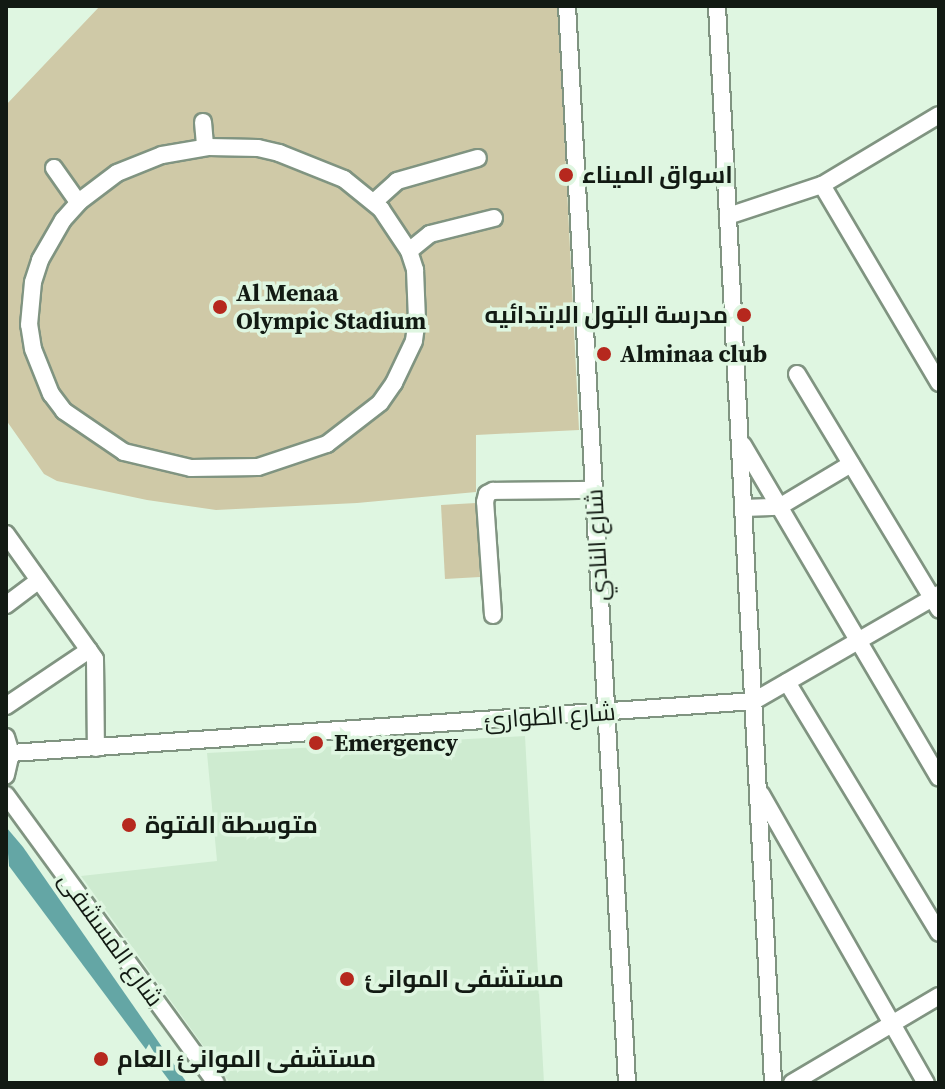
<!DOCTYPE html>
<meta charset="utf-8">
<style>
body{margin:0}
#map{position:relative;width:945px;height:1089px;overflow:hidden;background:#dff6e1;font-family:"Source Serif 4",Cairo,serif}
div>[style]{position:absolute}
.built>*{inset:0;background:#ceebd0}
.green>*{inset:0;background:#cfc9a7}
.water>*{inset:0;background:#64a6a5}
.roads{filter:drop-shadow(2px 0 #809481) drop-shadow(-2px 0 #809481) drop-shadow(0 2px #809481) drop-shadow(0 -2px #809481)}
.minor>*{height:16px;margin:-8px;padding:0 8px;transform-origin:8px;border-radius:8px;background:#fff}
.dots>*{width:22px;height:22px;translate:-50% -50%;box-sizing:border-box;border:4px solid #dff6e1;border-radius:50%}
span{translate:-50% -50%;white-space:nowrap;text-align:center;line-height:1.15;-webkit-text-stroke:7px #dff6e1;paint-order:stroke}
.poi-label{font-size:24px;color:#121a13;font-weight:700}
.left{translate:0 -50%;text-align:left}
.right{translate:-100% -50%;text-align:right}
.street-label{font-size:24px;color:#121a13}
.frame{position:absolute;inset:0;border:8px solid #121a13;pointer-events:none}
</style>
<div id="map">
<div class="built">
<i style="clip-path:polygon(525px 736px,544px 1083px,230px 1083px,81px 876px,217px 861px,207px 753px)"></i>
</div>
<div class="green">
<i style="clip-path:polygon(100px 6px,558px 6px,579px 430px,476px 435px,476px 492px,357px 503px,216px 510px,147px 500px,57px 481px,44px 474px,6px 420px,6px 105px)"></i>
<i style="clip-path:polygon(476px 503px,480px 577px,445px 579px,441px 505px)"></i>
</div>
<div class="water">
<i style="clip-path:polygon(6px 827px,23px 847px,187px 1083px,171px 1083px,9px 866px)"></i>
</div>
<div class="roads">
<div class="minor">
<i style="left:567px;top:6px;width:1079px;rotate:86.81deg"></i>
<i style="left:717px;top:6px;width:1078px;rotate:87.02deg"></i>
<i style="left:203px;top:122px;width:25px;rotate:85deg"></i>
<i style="left:209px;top:147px;width:49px;rotate:1.2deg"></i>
<i style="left:258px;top:148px;width:22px;rotate:13deg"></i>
<i style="left:279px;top:153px;width:70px;rotate:21.8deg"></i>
<i style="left:344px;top:179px;width:48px;rotate:39deg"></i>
<i style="left:381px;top:209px;width:50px;rotate:56.3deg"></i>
<i style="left:409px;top:251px;width:20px;rotate:72deg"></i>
<i style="left:415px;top:270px;width:49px;rotate:87.7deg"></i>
<i style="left:417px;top:319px;width:22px;rotate:98deg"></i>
<i style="left:414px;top:341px;width:47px;rotate:115.5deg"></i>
<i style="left:394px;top:383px;width:24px;rotate:125deg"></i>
<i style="left:380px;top:403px;width:67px;rotate:142.3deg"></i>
<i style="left:327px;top:444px;width:73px;rotate:161.6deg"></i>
<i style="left:258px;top:467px;width:67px;rotate:179.1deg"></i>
<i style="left:191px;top:468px;width:69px;rotate:-166.6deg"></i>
<i style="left:124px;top:452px;width:73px;rotate:-145.7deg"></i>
<i style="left:64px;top:411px;width:21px;rotate:-127deg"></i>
<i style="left:51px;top:394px;width:48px;rotate:-111.8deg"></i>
<i style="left:33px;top:349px;width:24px;rotate:-99deg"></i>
<i style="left:29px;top:325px;width:43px;rotate:-84.7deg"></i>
<i style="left:33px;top:282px;width:23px;rotate:-72deg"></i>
<i style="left:40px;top:260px;width:46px;rotate:-60.1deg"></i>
<i style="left:63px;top:220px;width:25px;rotate:-48deg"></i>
<i style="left:80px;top:201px;width:46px;rotate:-37.1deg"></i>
<i style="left:117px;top:173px;width:48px;rotate:-21.8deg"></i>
<i style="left:162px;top:155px;width:48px;rotate:-9.7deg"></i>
<i style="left:54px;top:168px;width:42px;rotate:54.8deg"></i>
<i style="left:822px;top:185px;width:230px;rotate:59.4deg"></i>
<i style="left:374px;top:202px;width:31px;rotate:-42deg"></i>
<i style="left:397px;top:181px;width:84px;rotate:-15.9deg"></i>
<i style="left:728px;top:216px;width:99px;rotate:-18.3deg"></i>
<i style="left:822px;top:185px;width:136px;rotate:-30.9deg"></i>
<i style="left:409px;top:251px;width:27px;rotate:-39deg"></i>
<i style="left:430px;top:234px;width:66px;rotate:-14deg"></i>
<i style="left:797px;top:374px;width:275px;rotate:58.9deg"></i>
<i style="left:743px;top:445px;width:386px;rotate:59.5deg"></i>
<i style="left:743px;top:508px;width:36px;rotate:-2deg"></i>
<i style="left:779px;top:507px;width:84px;rotate:-30.8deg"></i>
<i style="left:6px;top:534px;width:153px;rotate:54.5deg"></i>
<i style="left:95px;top:659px;width:89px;rotate:89.4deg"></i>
<i style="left:6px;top:605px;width:41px;rotate:-37.1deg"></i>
<i style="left:493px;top:615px;width:113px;rotate:-94deg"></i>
<i style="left:485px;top:502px;width:8px;rotate:-76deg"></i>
<i style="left:487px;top:494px;width:7px;rotate:-27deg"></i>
<i style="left:493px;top:491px;width:101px;rotate:-0.6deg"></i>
<i style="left:787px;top:682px;width:293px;rotate:58.8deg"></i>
<i style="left:6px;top:706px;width:100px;rotate:-34deg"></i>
<i style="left:6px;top:737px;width:17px;rotate:73deg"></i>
<i style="left:11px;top:753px;width:23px;rotate:103deg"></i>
<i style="left:11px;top:753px;width:745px;rotate:-4deg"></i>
<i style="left:754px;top:701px;width:214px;rotate:-30deg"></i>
<i style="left:761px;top:794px;width:333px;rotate:60.3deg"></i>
<i style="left:6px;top:795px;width:356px;rotate:53.9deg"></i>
<i style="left:792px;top:1083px;width:171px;rotate:-30.6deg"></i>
</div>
</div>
<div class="dots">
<i style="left:566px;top:175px;background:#b6281e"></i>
<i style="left:220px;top:307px;background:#b6281e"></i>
<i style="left:744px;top:315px;background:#b6281e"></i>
<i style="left:604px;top:354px;background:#b6281e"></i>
<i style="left:316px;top:743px;background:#b6281e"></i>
<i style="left:129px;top:825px;background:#b6281e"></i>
<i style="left:347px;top:979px;background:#b6281e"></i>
<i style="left:101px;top:1059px;background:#b6281e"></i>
</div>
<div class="poi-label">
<span class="left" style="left:582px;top:175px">اسواق الميناء</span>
<span class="left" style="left:236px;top:307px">Al Menaa<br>Olympic Stadium</span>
<span class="right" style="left:728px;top:315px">مدرسة البتول الابتدائيه</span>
<span class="left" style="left:620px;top:354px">Alminaa club</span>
<span class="left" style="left:334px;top:743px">Emergency</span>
<span class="left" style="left:145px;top:825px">متوسطة الفتوة</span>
<span class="left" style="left:365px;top:979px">مستشفى الموانئ</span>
<span class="left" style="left:117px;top:1059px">مستشفى الموانئ العام</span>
</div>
<div class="street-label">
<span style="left:597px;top:545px;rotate:-93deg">شارع النادي</span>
<span style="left:550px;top:716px;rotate:-4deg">شارع الطوارئ</span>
<span style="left:111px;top:939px;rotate:54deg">شارع المسشفى</span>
</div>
<div class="frame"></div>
</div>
